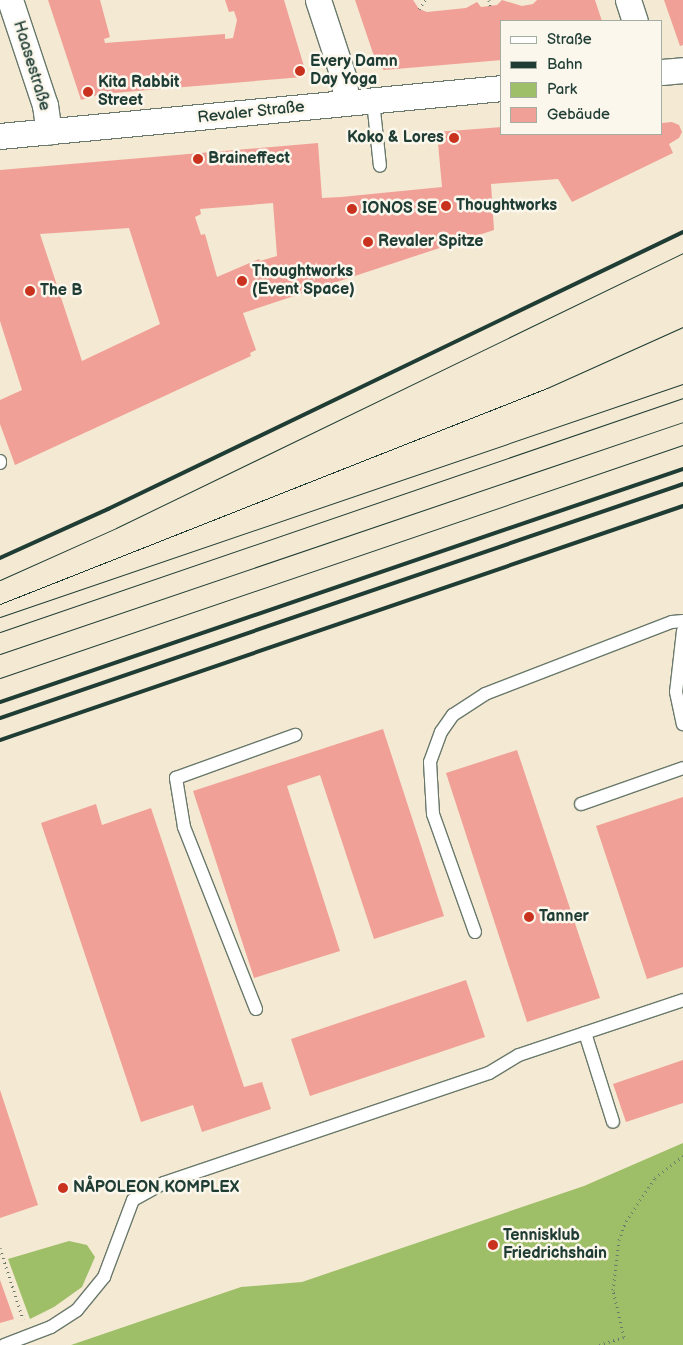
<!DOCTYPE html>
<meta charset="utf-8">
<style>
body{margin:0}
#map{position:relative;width:683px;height:1345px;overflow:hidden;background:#f4e9d2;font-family:"Balsamiq Sans",sans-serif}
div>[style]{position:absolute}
.green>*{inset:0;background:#9ebf68}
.building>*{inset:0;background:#f1a097}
.path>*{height:3px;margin-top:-1.5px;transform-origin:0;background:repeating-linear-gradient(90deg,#6a796b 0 1px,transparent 0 5px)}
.roads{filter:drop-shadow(1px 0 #6a796b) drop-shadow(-1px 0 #6a796b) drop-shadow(0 1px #6a796b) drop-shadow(0 -1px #6a796b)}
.service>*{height:12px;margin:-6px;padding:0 6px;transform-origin:6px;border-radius:6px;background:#fff}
.minor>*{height:25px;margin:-12.5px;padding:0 12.5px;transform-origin:12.5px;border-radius:12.5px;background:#fff}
.tram>*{height:1px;margin:-0.5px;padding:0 0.5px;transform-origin:0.5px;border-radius:0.5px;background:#1f3d34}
.rail>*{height:4px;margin:-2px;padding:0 2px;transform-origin:2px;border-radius:2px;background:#1f3d34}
.dots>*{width:14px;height:14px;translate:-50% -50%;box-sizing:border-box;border:2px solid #fbf7ec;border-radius:50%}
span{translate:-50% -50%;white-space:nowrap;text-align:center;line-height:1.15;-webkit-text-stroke:5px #fbf7ec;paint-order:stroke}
.poi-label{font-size:16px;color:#1f3d34;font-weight:700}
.left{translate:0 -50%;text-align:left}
.right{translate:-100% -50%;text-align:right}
.street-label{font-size:16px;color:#1f3d34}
.legend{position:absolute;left:500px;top:20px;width:162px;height:115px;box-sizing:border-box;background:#fbf7ec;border:1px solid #a3ada2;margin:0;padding:6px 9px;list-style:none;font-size:15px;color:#1f3d34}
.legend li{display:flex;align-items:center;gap:10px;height:25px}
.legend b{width:25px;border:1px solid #a3ada2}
</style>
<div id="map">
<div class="green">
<i style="clip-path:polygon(683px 1143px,683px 1345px,71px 1345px,241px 1287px,302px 1282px,584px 1186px)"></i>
<i style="clip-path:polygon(69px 1241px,87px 1245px,95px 1257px,82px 1287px,54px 1307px,30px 1319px,8px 1259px)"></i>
</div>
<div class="building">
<i style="clip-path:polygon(48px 0,100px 0,110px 37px,104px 39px,105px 43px,225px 34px,225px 39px,233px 38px,237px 20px,234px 11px,229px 12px,225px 0,284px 0,306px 73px,303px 77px,101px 94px,81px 100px)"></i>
<i style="clip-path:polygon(355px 0,413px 0,419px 9px,427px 12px,466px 8px,477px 2px,481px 7px,497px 5px,502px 0,522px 6px,533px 4px,537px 0,595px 0,602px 21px,502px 21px,502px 60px,384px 70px,377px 65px)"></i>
<i style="clip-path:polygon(664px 0,683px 0,683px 45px,680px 46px)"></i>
<i style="clip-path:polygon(evenodd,672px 122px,679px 125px,682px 132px,679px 138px,669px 144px,673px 153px,572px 202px,558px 179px,491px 184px,494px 230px,243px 313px,256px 350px,250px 353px,251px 356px,15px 465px,0 424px,0 400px,22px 390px,0 321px,0 170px,318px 143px,322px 198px,341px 197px,442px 187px,437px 132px,502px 127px,502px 134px,662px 134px,662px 123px,672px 122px,273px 203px,277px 256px,260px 261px,259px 259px,217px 277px,205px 234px,201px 235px,195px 217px,201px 214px,200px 209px,273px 203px,672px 122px,129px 228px,160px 324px,82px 361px,40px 234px,129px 228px)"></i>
<i style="clip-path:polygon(383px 729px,444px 916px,374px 939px,320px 775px,287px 786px,340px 951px,254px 978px,193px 791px)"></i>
<i style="clip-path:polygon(517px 750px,600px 998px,527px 1022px,446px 773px)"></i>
<i style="clip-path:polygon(683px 797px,683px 967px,647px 979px,596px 826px)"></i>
<i style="clip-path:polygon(96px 804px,102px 825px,151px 808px,244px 1087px,262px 1082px,271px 1109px,202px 1132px,193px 1105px,141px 1122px,41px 823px)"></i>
<i style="clip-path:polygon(466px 980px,485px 1037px,310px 1096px,291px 1039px)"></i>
<i style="clip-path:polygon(683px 1060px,683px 1103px,626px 1122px,613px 1084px)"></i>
<i style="clip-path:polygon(0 1090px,38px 1205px,0 1218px)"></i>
<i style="clip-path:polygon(0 1280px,14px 1319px,0 1323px)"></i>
</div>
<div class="path">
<i style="left:489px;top:0;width:6px;rotate:81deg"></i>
<i style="left:419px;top:9px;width:11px;rotate:-56deg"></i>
<i style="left:0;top:1248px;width:75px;rotate:72.1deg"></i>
<i style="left:599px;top:1345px;width:26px;rotate:-18deg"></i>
<i style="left:624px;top:1337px;width:48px;rotate:-103.2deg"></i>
<i style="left:613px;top:1290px;width:50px;rotate:-83.2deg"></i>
<i style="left:619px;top:1240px;width:20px;rotate:-70deg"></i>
<i style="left:626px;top:1221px;width:52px;rotate:-56deg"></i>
<i style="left:655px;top:1178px;width:36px;rotate:-38deg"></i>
</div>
<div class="roads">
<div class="service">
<i style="left:373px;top:101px;width:65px;rotate:83.9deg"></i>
<i style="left:0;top:461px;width:2px;rotate:90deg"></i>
<i style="left:683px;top:631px;width:61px;rotate:96.5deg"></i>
<i style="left:676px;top:692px;width:33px;rotate:78deg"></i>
<i style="left:581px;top:804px;width:108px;rotate:-19.4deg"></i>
<i style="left:475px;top:932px;width:125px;rotate:-109.6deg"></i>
<i style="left:433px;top:814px;width:52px;rotate:-93.3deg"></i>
<i style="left:430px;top:762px;width:32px;rotate:-70deg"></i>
<i style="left:441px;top:732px;width:21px;rotate:-55deg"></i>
<i style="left:453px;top:715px;width:38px;rotate:-33deg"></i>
<i style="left:485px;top:694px;width:200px;rotate:-21.1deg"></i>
<i style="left:672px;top:622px;width:11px;rotate:-5deg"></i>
<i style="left:256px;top:1009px;width:196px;rotate:-111.6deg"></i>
<i style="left:184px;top:827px;width:50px;rotate:-99.3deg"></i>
<i style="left:176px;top:778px;width:127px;rotate:-19.9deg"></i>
<i style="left:585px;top:1033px;width:93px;rotate:72.5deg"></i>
<i style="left:4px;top:1345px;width:50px;rotate:-21deg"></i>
<i style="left:51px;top:1327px;width:31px;rotate:-33deg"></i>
<i style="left:77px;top:1310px;width:43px;rotate:-50.7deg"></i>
<i style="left:104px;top:1277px;width:82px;rotate:-69.4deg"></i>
<i style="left:133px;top:1200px;width:35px;rotate:-29deg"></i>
<i style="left:164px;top:1183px;width:343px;rotate:-18.7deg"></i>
<i style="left:489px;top:1073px;width:35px;rotate:-31deg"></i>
<i style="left:519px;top:1055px;width:173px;rotate:-18.5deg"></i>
</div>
<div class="minor">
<i style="left:10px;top:0;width:111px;rotate:71.6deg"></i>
<i style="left:45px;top:105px;width:27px;rotate:82deg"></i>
<i style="left:318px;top:0;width:83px;rotate:71.8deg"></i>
<i style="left:344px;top:79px;width:24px;rotate:85deg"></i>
<i style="left:628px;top:0;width:22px;rotate:72deg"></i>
<i style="left:662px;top:72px;width:21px;rotate:-5deg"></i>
<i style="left:0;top:136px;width:504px;rotate:-5.46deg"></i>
</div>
</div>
<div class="tram">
<i style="left:0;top:580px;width:127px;rotate:-24.1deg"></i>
<i style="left:116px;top:528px;width:630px;rotate:-25.87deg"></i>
<i style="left:0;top:604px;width:588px;rotate:-21.55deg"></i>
<i style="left:547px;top:388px;width:149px;rotate:-24.2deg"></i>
<i style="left:0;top:617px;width:722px;rotate:-18.84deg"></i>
<i style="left:0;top:632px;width:722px;rotate:-18.91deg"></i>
<i style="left:0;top:654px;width:721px;rotate:-18.76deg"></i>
<i style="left:0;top:678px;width:722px;rotate:-18.84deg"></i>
</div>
<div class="rail">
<i style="left:0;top:558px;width:119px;rotate:-24.4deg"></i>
<i style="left:108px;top:509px;width:638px;rotate:-25.72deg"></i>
<i style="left:0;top:702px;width:722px;rotate:-18.84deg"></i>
<i style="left:0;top:718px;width:722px;rotate:-18.91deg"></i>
<i style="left:0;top:740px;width:722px;rotate:-18.91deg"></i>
</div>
<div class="dots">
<i style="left:300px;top:71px;background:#c8321e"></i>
<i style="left:88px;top:92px;background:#c8321e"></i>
<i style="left:454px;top:138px;background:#c8321e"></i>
<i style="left:198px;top:159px;background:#c8321e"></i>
<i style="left:446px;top:206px;background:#c8321e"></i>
<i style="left:352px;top:209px;background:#c8321e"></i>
<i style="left:368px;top:242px;background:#c8321e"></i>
<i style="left:242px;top:281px;background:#c8321e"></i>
<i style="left:30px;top:291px;background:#c8321e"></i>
<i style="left:529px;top:917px;background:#c8321e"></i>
<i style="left:63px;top:1188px;background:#c8321e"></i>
<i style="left:493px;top:1245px;background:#c8321e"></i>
</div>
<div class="poi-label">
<span class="left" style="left:310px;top:71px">Every Damn<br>Day Yoga</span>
<span class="left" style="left:98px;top:92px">Kita Rabbit<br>Street</span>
<span class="right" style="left:444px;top:138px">Koko &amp; Lores</span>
<span class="left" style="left:208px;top:159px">Braineffect</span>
<span class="left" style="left:456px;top:206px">Thoughtworks</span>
<span class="left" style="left:362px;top:209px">IONOS SE</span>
<span class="left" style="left:378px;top:242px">Revaler Spitze</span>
<span class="left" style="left:252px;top:281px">Thoughtworks<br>(Event Space)</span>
<span class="left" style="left:40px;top:291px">The B</span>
<span class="left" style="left:539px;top:917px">Tanner</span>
<span class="left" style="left:73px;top:1188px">NÅPOLEON KOMPLEX</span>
<span class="left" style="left:503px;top:1245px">Tennisklub<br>Friedrichshain</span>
</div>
<div class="street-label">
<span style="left:31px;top:66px;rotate:73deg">Haasestraße</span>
<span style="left:251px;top:113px;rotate:-6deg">Revaler Straße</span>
</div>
<ul class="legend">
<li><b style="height:6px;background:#fff"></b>Straße</li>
<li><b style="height:6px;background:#1f3d34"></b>Bahn</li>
<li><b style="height:14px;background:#9ebf68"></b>Park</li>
<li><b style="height:14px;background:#f1a097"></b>Gebäude</li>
</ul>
</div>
